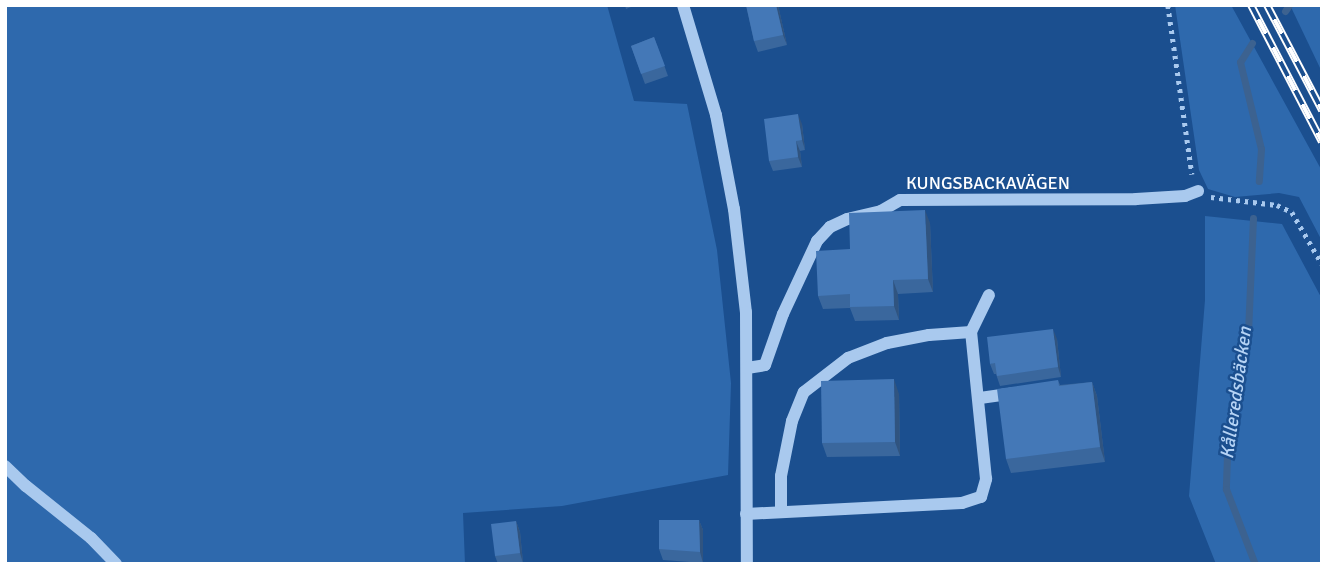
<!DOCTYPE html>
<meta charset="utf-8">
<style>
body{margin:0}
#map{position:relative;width:1327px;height:569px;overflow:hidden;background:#1b4f8f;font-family:Signika,sans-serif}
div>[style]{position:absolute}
.green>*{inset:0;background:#2e69ad}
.stream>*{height:7px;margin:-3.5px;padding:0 3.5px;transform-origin:3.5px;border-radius:3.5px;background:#3c6290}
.path>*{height:4.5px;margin-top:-2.25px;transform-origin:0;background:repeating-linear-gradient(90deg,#a9c9ee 0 3.5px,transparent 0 8.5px)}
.minor>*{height:12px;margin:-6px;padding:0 6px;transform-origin:6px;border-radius:6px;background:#a9c9ee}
.rail>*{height:8px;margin-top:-4px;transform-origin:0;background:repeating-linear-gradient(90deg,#1b4f8f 0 16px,#fff 0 32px);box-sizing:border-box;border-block:2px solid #fff}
.wall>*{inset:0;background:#3a679d}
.shaded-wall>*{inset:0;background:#305480}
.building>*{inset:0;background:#4478b7}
span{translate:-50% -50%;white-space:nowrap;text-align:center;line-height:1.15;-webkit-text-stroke:5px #1b4f8f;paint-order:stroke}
.street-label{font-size:18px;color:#fff}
.water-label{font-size:19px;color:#b5d3f5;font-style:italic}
.frame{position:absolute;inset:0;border:7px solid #fff;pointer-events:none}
</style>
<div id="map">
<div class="green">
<i style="clip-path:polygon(5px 5px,607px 5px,634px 101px,687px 104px,717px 250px,731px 383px,728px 475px,562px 506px,463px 513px,465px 564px,5px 564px)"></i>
<i style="clip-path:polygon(1175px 5px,1231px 5px,1322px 171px,1322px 241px,1299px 197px,1279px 193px,1235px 197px,1208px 189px,1199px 170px)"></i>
<i style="clip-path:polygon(1290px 5px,1322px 5px,1322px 71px,1321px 70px)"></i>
<i style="clip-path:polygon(1205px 216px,1282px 224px,1322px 299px,1322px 564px,1216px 564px,1189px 496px,1205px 300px)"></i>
</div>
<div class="stream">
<i style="left:1285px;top:11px;width:7px;rotate:-56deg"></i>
<i style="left:1252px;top:43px;width:22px;rotate:122deg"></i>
<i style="left:1240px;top:62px;width:89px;rotate:76.4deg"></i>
<i style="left:1261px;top:149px;width:32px;rotate:94deg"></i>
<i style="left:1253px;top:218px;width:115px;rotate:92.5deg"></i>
<i style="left:1248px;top:333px;width:124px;rotate:99.8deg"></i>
<i style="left:1227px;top:455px;width:34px;rotate:92deg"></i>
<i style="left:1226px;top:489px;width:80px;rotate:68.9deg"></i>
</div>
<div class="path">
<i style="left:1168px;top:5px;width:171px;rotate:81.9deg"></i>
<i style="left:1211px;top:197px;width:66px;rotate:6.9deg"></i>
<i style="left:1277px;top:205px;width:17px;rotate:25deg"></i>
<i style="left:1292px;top:212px;width:60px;rotate:60deg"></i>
</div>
<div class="minor">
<i style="left:683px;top:5px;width:115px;rotate:73.3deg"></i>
<i style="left:716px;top:115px;width:96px;rotate:79.2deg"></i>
<i style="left:734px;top:209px;width:104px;rotate:83.4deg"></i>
<i style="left:746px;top:312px;width:252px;rotate:89.8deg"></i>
<i style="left:747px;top:368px;width:18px;rotate:-9deg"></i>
<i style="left:765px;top:365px;width:54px;rotate:-70.6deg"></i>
<i style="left:783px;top:314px;width:81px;rotate:-65deg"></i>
<i style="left:817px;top:241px;width:19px;rotate:-47deg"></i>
<i style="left:830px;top:227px;width:19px;rotate:-25deg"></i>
<i style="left:847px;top:219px;width:35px;rotate:-13deg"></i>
<i style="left:881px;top:211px;width:22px;rotate:-30deg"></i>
<i style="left:900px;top:200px;width:236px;rotate:-0.2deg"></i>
<i style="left:1136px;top:199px;width:49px;rotate:-3.5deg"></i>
<i style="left:1185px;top:196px;width:14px;rotate:-21deg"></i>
<i style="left:980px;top:398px;width:34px;rotate:-8deg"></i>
<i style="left:5px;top:466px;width:29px;rotate:44deg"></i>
<i style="left:26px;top:486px;width:83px;rotate:38.7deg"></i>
<i style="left:91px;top:538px;width:36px;rotate:46deg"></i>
<i style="left:781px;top:512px;width:36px;rotate:-90deg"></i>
<i style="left:781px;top:476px;width:56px;rotate:-78.7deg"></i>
<i style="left:792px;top:421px;width:31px;rotate:-68deg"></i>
<i style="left:804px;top:392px;width:56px;rotate:-37.7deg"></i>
<i style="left:848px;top:358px;width:42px;rotate:-21deg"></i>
<i style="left:887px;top:343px;width:43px;rotate:-10.8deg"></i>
<i style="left:929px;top:335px;width:42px;rotate:-4.1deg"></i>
<i style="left:746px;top:514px;width:216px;rotate:-2.9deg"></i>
<i style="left:962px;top:503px;width:20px;rotate:-18deg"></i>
<i style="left:981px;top:497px;width:19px;rotate:-74deg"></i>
<i style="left:986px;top:479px;width:148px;rotate:-95.8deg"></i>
<i style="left:971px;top:332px;width:41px;rotate:-64.1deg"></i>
</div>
<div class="rail">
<i style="left:1251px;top:5px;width:154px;rotate:62.6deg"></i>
<i style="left:1267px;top:5px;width:119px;rotate:62.4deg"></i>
</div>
<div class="wall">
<i style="clip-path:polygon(625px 5px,636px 5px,626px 9px)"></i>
<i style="clip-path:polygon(746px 5px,778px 5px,787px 45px,758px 52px,754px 41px)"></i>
<i style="clip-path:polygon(654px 37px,668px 76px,645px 84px,631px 46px)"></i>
<i style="clip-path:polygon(802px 124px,805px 150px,800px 151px,802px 167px,773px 171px,769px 161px)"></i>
<i style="clip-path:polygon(930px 223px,933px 292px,898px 294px,899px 320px,855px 321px,850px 308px,823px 309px,818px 296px,850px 249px)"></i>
<i style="clip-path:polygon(1057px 339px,1061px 377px,1000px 386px,996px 374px,994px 374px,990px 364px)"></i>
<i style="clip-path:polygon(1058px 380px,1060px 385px,1092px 382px,1097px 396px,1105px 462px,1011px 473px,1006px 459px)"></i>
<i style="clip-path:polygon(899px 394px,900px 456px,827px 457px,822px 443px)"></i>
<i style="clip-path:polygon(699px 520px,703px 530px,703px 563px,663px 560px,659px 549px)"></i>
<i style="clip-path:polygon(516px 521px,520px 532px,523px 563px,498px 564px,495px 556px)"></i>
</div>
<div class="shaded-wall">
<i style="clip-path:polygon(776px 5px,778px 5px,787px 45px,783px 35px)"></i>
<i style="clip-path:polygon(798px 114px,802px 124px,805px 150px,802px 140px)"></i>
<i style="clip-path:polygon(796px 141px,800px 151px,802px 167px,798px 157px)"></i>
<i style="clip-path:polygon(925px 210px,930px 223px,933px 292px,928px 279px)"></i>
<i style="clip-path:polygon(893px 280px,898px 294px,899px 320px,894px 306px)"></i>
<i style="clip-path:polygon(1053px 329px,1057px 339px,1061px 377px,1058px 367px)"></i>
<i style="clip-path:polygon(894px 379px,899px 394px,900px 456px,895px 442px)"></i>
<i style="clip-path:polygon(1092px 382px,1097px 396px,1105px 462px,1100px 447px)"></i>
<i style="clip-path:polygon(699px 520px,703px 530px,703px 563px,700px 552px)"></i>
<i style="clip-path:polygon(516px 521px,520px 532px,523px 563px,520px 553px)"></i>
</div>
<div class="building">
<i style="clip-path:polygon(746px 5px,776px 5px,783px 35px,754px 41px)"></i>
<i style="clip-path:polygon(654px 37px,665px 66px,641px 74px,631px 46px)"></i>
<i style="clip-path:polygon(798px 114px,802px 140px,796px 141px,798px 157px,769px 161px,764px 119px)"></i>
<i style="clip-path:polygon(925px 210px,928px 279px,893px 280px,894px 306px,850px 307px,850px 294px,818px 296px,816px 251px,850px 249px,849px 213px)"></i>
<i style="clip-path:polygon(1053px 329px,1058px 367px,997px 376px,995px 363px,990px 364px,987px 337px)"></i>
<i style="clip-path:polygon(894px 379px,895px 442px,822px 443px,821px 381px)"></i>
<i style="clip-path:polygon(1058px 380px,1059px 386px,1092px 382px,1100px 447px,1006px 459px,997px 389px)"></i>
<i style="clip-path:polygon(659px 520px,699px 520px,700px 552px,659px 549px)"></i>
<i style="clip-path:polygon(516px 521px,520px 553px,495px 556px,491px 524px)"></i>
</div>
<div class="street-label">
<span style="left:988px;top:183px">KUNGSBACKAVÄGEN</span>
</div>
<div class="water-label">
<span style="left:1237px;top:393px;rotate:-82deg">Kålleredsbäcken</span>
</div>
<div class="frame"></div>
</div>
